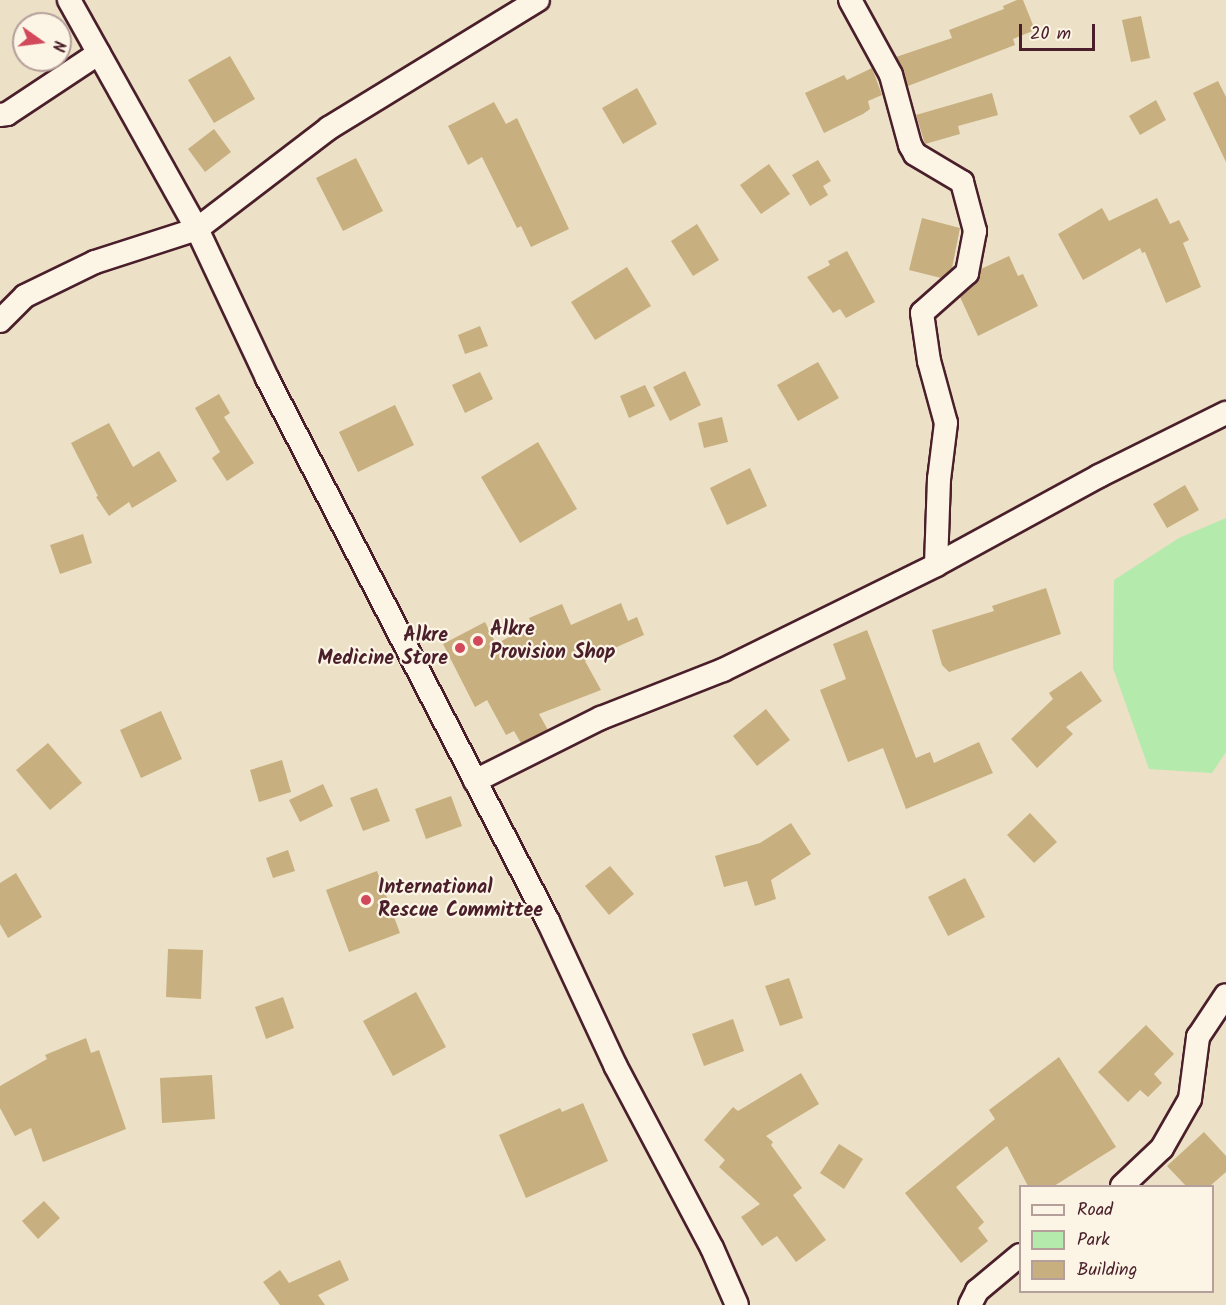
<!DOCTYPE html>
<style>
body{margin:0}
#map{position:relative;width:1226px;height:1305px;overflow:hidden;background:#ece0c6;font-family:Kalam,sans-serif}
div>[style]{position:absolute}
.green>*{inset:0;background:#b4eaac}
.building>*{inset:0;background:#c7af7f}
.roads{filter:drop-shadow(2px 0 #4a1f2b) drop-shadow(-2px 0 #4a1f2b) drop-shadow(0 2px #4a1f2b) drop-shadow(0 -2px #4a1f2b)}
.street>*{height:22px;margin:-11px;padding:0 11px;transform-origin:11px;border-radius:11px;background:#fcf5e5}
.dots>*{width:16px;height:16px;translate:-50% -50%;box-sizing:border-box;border:3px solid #fcf5e5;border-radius:50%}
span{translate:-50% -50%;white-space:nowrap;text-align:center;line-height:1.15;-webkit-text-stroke:4.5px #fcf5e5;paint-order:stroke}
.poi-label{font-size:20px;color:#4a1f2b;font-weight:700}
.left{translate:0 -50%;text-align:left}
.right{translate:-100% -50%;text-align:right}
.legend{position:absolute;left:1019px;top:1185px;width:195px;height:108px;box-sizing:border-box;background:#fcf5e5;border:2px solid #b59f9b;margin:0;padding:8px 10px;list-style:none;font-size:18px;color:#4a1f2b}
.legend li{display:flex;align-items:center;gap:12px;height:30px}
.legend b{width:30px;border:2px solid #b59f9b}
.north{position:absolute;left:12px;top:12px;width:60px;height:60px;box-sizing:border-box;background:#fcf5e5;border:2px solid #b59f9b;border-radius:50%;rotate:104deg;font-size:16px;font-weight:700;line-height:24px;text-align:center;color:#4a1f2b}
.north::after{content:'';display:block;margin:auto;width:21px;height:27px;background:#d1495b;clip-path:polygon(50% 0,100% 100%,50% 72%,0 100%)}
.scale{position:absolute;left:1019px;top:24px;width:76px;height:27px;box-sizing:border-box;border:3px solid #4a1f2b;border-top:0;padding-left:8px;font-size:18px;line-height:21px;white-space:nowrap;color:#4a1f2b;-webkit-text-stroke:4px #fcf5e5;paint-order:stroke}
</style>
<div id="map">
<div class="green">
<i style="clip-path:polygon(1226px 518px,1226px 752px,1212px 773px,1149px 769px,1113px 668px,1114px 580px,1179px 538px)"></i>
</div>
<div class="building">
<i style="clip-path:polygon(1017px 0,1023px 0,1035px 30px,1013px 39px,1015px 45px,908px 86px,896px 57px,952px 38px,949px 30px,1004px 9px,1003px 6px)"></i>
<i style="clip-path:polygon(1141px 16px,1150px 58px,1131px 62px,1122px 20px)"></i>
<i style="clip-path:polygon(230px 56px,255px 99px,214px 123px,188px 80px)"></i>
<i style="clip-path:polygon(872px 68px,882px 95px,868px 101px,870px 109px,863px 114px,824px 133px,805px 93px,844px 75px,847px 80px)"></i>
<i style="clip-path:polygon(1218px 81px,1226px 97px,1226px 162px,1193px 93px)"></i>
<i style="clip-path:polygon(637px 88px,657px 124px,623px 144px,602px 108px)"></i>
<i style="clip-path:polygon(992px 93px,998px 115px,958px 126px,960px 134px,925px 144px,916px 115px)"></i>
<i style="clip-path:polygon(1156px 100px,1166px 120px,1140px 135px,1129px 116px)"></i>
<i style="clip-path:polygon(494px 102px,506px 124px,517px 118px,569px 229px,531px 247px,521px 226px,517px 228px,482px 157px,468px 165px,448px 126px)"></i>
<i style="clip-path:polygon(214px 129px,231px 152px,205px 172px,188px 149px)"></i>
<i style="clip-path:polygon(356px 158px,383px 211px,343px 231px,316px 178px)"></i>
<i style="clip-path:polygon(818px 160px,831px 181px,823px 186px,828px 195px,810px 206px,792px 175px)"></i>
<i style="clip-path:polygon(769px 164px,790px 194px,761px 214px,740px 185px)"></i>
<i style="clip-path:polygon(1157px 198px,1170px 224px,1179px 220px,1189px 240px,1183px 243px,1201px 287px,1166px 303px,1145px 252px,1142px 253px,1140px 248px,1083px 280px,1058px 234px,1102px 208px,1109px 221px)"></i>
<i style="clip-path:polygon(922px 218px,960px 228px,952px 268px,941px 278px,909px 270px)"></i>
<i style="clip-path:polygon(697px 224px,719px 260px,693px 276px,671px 241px)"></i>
<i style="clip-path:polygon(847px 251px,875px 302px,846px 318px,840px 309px,833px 313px,807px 277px,830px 265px,828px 261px)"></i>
<i style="clip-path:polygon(1009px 256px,1018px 276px,1023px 274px,1038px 306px,978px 336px,960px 297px,976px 283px,981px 269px)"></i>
<i style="clip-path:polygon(627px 267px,651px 306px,595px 340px,571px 302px)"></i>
<i style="clip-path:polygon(480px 326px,488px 346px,465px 354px,458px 335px)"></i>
<i style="clip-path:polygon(818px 362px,839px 398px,798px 421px,777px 385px)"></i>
<i style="clip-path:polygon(685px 371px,701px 405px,670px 421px,653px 387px)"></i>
<i style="clip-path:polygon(480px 372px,493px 399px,465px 413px,452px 385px)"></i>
<i style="clip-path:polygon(645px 385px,655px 406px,629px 418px,620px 396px)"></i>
<i style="clip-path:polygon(219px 394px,230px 413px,224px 417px,254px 463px,227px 481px,212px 458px,220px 452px,195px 408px)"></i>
<i style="clip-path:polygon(395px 405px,414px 445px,358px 472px,339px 432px)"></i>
<i style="clip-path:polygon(722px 417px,728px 442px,704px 448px,698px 423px)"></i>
<i style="clip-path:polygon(109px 423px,133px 467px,159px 451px,177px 481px,132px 508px,129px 502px,109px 516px,96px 497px,98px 496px,71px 443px)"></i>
<i style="clip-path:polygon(538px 442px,577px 509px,520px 543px,481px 477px)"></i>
<i style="clip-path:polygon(750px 468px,767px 506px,727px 525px,710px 488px)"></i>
<i style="clip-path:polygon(1185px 485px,1199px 510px,1167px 528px,1153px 504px)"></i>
<i style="clip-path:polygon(83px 534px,92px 563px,60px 574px,50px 545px)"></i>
<i style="clip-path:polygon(1046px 588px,1061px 634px,949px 672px,942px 665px,932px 630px,994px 611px,992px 606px)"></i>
<i style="clip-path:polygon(621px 603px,628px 621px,637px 617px,644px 635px,585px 661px,601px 690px,539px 714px,548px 730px,521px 743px,514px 731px,506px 735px,487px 700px,475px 707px,443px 644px,485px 622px,496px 644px,532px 625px,529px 618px,562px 604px,571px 625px)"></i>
<i style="clip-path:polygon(867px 630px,916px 758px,930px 752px,934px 763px,979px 742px,993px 773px,906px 809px,883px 748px,848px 762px,820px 690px,846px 679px,833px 644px)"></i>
<i style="clip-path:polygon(1081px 671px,1102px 701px,1066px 727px,1073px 734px,1037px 768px,1011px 739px,1053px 699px,1049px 693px)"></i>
<i style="clip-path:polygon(766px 709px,790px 740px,757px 766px,733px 736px)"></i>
<i style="clip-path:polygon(161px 711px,182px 759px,141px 778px,120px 730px)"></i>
<i style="clip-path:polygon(48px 743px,82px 783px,50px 810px,16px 770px)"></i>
<i style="clip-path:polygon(282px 760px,291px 792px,259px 802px,250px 770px)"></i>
<i style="clip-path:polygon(323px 784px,333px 806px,300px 822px,289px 800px)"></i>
<i style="clip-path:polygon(377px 788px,390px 821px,363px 831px,350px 798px)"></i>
<i style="clip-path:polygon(451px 796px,462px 826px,426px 839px,415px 809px)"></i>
<i style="clip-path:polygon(1030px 813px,1057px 842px,1034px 863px,1007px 835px)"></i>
<i style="clip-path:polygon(791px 823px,811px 854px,771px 880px,776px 899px,755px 906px,747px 881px,724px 887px,715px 856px,760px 843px)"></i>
<i style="clip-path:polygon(288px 850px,295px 871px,273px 878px,266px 858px)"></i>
<i style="clip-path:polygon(610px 866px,634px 894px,609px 915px,585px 886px)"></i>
<i style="clip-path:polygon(377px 871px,400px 933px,349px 952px,326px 890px)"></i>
<i style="clip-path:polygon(16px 873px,42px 917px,8px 938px,0 924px,0 883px)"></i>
<i style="clip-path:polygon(965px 878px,985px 917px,948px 936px,928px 897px)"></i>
<i style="clip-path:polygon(168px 949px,203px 950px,201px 999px,166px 997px)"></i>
<i style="clip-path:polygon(789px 978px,803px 1018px,780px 1026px,765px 986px)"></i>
<i style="clip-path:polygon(416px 992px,446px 1047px,393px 1076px,363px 1021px)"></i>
<i style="clip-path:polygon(283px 997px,294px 1028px,266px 1039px,255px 1007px)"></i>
<i style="clip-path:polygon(733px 1019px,744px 1051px,704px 1066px,692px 1034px)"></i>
<i style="clip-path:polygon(1146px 1025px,1174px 1054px,1154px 1074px,1162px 1083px,1148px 1097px,1140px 1090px,1128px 1102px,1098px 1072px)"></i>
<i style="clip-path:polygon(86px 1038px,91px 1053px,99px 1050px,126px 1129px,43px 1162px,31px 1128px,15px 1136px,0 1108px,0 1086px,47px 1059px,45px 1055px)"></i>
<i style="clip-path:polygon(1059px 1057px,1116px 1147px,1054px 1186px,1028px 1186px,1007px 1146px,956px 1187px,984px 1222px,978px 1228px,988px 1241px,961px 1263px,905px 1193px,995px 1119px,989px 1110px)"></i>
<i style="clip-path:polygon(801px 1073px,819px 1104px,766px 1136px,773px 1142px,771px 1145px,802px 1188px,793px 1195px,826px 1240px,796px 1262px,777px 1236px,762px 1246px,741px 1217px,760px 1204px,719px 1167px,725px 1160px,704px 1140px,733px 1107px,738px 1111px)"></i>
<i style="clip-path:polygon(212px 1075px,215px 1119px,162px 1123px,160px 1078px)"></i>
<i style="clip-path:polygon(583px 1103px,608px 1161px,526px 1198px,499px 1135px,560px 1108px,562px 1112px)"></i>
<i style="clip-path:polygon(1204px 1132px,1226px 1156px,1226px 1172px,1210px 1186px,1186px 1186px,1167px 1166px)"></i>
<i style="clip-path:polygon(839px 1144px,863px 1159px,844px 1189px,820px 1173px)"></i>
<i style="clip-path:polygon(44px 1201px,60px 1218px,38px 1239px,22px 1221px)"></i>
<i style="clip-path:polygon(340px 1260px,349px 1280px,318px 1295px,325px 1305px,280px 1305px,263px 1282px,280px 1270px,289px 1283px)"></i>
</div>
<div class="roads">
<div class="street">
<i style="left:69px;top:0;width:262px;rotate:60.8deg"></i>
<i style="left:197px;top:229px;width:165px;rotate:64.8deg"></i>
<i style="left:267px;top:378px;width:611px;rotate:62.64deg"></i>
<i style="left:548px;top:921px;width:159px;rotate:65deg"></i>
<i style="left:615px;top:1065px;width:207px;rotate:62.1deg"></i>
<i style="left:712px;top:1248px;width:62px;rotate:66.3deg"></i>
<i style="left:850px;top:0;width:85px;rotate:61.3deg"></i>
<i style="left:891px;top:75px;width:73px;rotate:74.8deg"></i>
<i style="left:910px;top:145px;width:10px;rotate:61deg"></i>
<i style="left:915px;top:154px;width:55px;rotate:30.8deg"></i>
<i style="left:962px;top:182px;width:51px;rotate:75.1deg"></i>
<i style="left:975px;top:231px;width:43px;rotate:100.8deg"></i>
<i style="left:967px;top:273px;width:60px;rotate:138.4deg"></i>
<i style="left:922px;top:313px;width:49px;rotate:81.7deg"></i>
<i style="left:929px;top:361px;width:64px;rotate:74.7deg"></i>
<i style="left:946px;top:423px;width:56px;rotate:97.1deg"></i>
<i style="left:939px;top:479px;width:86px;rotate:92deg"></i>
<i style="left:0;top:115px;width:7px;rotate:-8deg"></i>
<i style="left:7px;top:114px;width:110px;rotate:-33.5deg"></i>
<i style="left:0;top:321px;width:35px;rotate:-45deg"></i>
<i style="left:25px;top:296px;width:78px;rotate:-25.9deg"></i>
<i style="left:95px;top:262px;width:107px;rotate:-17.9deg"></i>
<i style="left:197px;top:229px;width:166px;rotate:-37.4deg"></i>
<i style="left:329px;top:128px;width:245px;rotate:-31.5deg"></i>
<i style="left:475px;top:781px;width:141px;rotate:-26.6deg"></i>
<i style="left:601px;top:718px;width:131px;rotate:-21.5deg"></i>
<i style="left:723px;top:670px;width:237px;rotate:-26.2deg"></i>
<i style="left:936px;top:565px;width:186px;rotate:-28.6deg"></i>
<i style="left:1099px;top:476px;width:142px;rotate:-26.4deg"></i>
<i style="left:1122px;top:1186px;width:55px;rotate:-43.5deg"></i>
<i style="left:1162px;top:1148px;width:56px;rotate:-60.3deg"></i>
<i style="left:1190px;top:1099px;width:63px;rotate:-82.6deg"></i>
<i style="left:1198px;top:1037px;width:50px;rotate:-56.3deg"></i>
<i style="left:970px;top:1305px;width:16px;rotate:-63deg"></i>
<i style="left:977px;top:1291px;width:56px;rotate:-39.9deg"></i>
</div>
</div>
<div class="dots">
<i style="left:478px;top:641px;background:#d1495b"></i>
<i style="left:460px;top:648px;background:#d1495b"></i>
<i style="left:366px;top:900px;background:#d1495b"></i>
</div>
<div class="poi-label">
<span class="left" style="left:490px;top:642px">Alkre<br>Provision Shop</span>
<span class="right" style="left:448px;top:648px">Alkre<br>Medicine Store</span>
<span class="left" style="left:378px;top:900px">International<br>Rescue Committee</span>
</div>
<ul class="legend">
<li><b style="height:8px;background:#fcf5e5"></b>Road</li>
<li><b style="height:16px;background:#b4eaac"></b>Park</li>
<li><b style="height:16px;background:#c7af7f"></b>Building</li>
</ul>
<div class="north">N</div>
<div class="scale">20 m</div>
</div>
